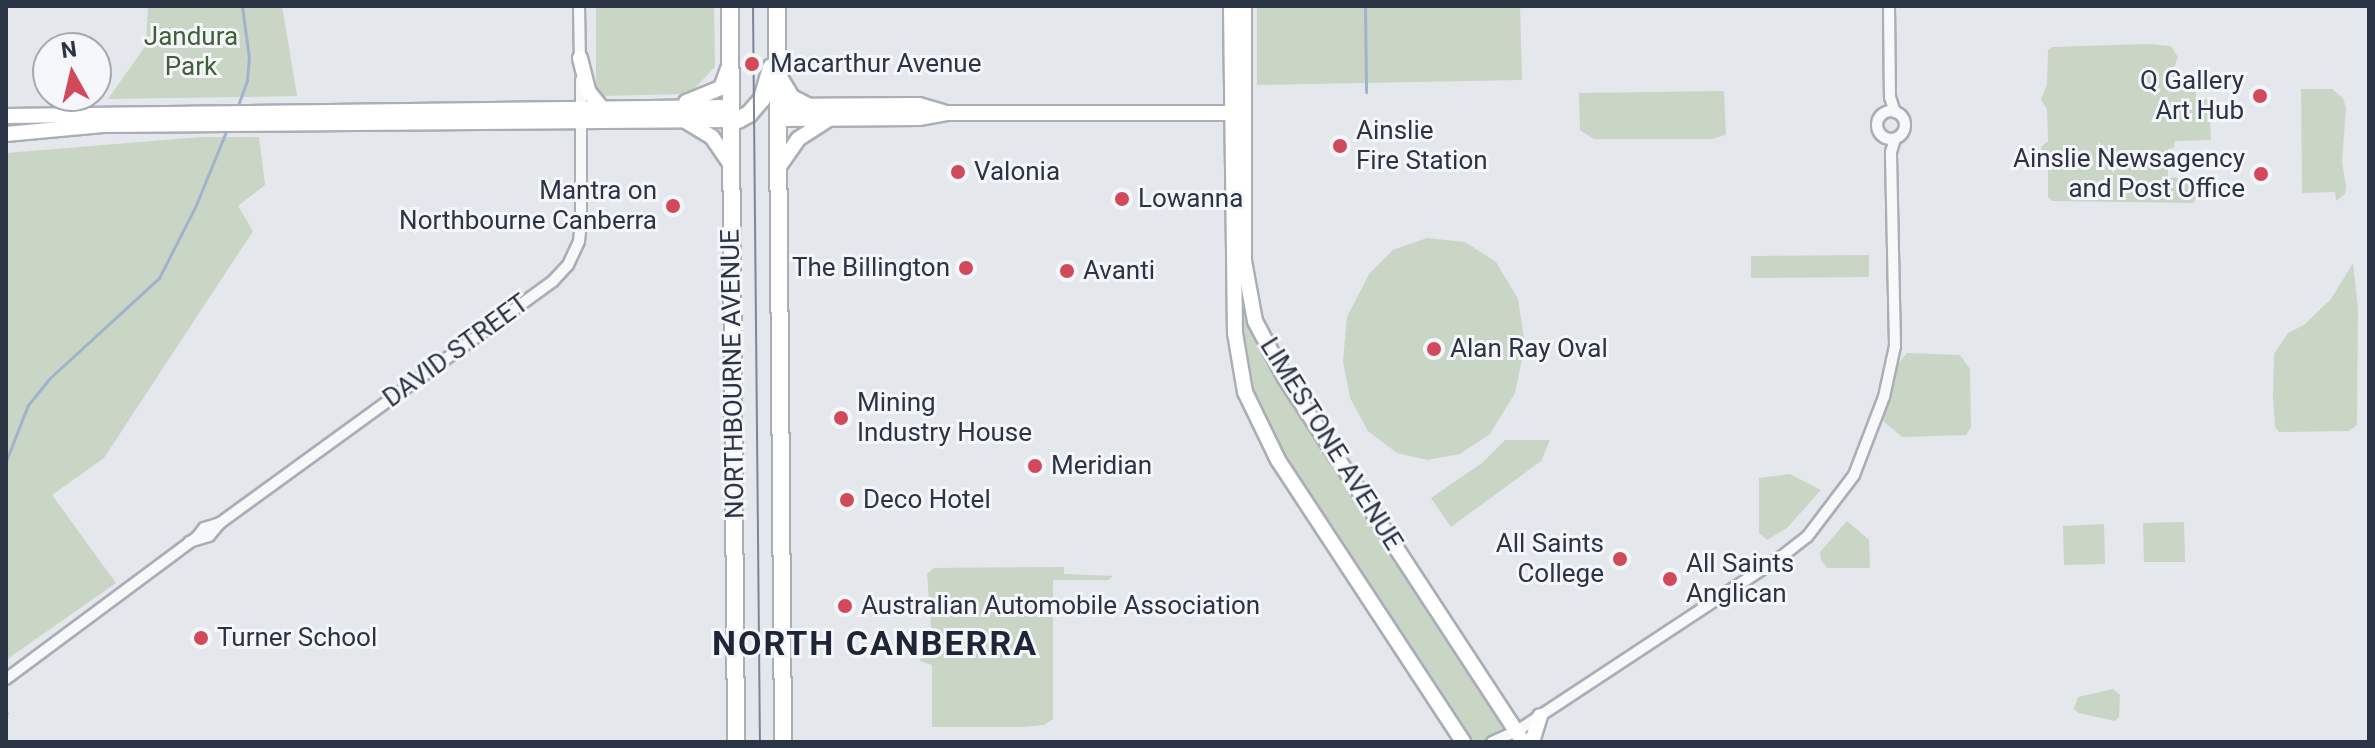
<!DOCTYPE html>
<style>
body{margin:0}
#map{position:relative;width:2375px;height:748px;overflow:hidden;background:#e4e7ec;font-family:Roboto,sans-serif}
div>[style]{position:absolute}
.green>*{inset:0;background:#c9d6c5}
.stream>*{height:3px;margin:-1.5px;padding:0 1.5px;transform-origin:1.5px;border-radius:1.5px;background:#9fb4cc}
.roads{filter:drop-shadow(2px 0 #a9aeb7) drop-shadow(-2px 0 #a9aeb7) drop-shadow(0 2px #a9aeb7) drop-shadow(0 -2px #a9aeb7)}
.minor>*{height:10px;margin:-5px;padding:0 5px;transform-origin:5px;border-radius:5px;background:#f7f8fa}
.minor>.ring{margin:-5px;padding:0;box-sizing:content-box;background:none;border:10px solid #f7f8fa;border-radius:50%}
.major>*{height:14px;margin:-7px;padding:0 7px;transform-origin:7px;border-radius:7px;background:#fff}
.highway>*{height:16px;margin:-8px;padding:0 8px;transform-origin:8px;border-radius:8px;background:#fff}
.tram>*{height:2px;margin:-1px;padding:0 1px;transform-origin:1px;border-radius:1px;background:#7d8696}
.dots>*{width:22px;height:22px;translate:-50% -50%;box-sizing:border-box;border:4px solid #f4f6f9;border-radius:50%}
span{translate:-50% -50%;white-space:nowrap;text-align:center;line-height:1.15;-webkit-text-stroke:6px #f4f6f9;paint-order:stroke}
.park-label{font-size:26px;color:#3f6138}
.poi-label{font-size:26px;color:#2b3445}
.left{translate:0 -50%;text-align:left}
.right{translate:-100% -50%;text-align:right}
.street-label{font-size:26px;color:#2b3445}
.district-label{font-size:34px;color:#1d2536;font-weight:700;letter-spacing:2px}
.frame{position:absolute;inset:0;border:8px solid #2b3445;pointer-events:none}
.north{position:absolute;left:32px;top:32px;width:80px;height:80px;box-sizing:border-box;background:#f4f6f9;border:2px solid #a4a8b1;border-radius:50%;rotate:352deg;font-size:22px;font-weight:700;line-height:32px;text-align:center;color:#2b3445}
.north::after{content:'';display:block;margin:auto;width:28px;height:36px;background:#d1495b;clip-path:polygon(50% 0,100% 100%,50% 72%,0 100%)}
</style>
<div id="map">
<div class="green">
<i style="clip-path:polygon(148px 6px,282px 6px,297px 96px,108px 99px,146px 45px)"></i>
<i style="clip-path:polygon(596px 6px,714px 6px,715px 67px,689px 94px,599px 96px,596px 91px)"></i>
<i style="clip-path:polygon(1257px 6px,1520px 6px,1522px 80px,1257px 85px)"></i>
<i style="clip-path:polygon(2146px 44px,2171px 46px,2178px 57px,2171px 75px,2180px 75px,2196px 84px,2196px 100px,2209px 99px,2211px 140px,2175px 141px,2174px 148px,2168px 149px,2168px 177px,2177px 178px,2181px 183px,2199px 184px,2200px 193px,2193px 203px,2052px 201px,2048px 197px,2048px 160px,2042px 159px,2041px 147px,2048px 141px,2047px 109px,2041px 100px,2047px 84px,2048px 50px,2052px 47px)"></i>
<i style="clip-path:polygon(2301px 89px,2332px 89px,2343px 98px,2346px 108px,2342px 162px,2346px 186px,2345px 194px,2336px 201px,2335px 192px,2302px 193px)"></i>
<i style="clip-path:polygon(1724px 91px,1726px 135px,1711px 139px,1594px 139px,1580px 130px,1579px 93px)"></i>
<i style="clip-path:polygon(201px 137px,259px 137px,265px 185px,238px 206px,253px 231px,104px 458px,52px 495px,116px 583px,6px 660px,6px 153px)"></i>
<i style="clip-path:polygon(1427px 238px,1465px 242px,1496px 262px,1518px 299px,1525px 345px,1515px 393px,1490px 434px,1460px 454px,1427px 460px,1397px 453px,1368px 431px,1350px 398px,1343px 361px,1347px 317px,1369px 274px,1393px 250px)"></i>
<i style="clip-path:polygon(1869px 255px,1869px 277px,1751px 278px,1751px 256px)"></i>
<i style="clip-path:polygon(2353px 263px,2358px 308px,2357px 425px,2349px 431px,2279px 432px,2275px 427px,2273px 397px,2274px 354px,2288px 333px,2304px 325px,2331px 299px)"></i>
<i style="clip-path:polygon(1241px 304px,1252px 335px,1271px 371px,1513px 742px,1470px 742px,1266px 432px,1247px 392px,1239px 341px)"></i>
<i style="clip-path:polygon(1907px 353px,1960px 355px,1970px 369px,1971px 427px,1966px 435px,1902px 437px,1883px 421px,1894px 369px)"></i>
<i style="clip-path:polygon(1505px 440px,1550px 440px,1541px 461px,1451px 527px,1431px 498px,1482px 463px)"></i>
<i style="clip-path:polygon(1790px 474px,1821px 490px,1787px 528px,1767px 540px,1759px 533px,1759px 478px)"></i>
<i style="clip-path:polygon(1847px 521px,1869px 540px,1870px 568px,1827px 568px,1821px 560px,1820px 552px)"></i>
<i style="clip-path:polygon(2184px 522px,2185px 562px,2144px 562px,2143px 523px)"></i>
<i style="clip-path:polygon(2104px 524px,2105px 564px,2064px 565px,2063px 526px)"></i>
<i style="clip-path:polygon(1064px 567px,1064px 574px,1113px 576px,1108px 580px,1053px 580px,1053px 719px,1044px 725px,1024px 727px,932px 727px,932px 665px,920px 661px,924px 642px,932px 639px,927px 574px,934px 568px)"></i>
<i style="clip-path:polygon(2113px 689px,2120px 695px,2119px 717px,2115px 721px,2079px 713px,2074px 709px,2078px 697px)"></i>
</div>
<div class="stream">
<i style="left:1365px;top:6px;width:86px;rotate:89.3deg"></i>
<i style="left:237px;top:108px;width:30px;rotate:-70deg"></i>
<i style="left:247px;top:80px;width:22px;rotate:-85deg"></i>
<i style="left:249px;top:58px;width:52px;rotate:-97.7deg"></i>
<i style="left:6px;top:461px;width:60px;rotate:-68.6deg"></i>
<i style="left:28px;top:405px;width:36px;rotate:-51deg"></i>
<i style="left:51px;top:377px;width:147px;rotate:-42.5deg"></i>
<i style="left:159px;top:278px;width:82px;rotate:-63.1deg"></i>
<i style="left:196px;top:205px;width:82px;rotate:-67.8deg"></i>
<i style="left:6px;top:714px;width:1px;rotate:-45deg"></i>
</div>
<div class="roads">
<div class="minor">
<i style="left:579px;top:6px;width:58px;rotate:89deg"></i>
<i style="left:1889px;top:6px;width:91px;rotate:89.4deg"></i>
<i style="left:1890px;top:97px;width:16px;rotate:72deg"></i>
<i class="ring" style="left:1877px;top:111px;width:18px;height:18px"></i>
<i style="left:189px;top:542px;width:21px;rotate:-17deg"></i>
<i style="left:209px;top:536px;width:17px;rotate:-50deg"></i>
<i style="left:220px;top:523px;width:412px;rotate:-36deg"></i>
<i style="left:553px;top:281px;width:22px;rotate:-47deg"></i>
<i style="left:568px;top:265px;width:26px;rotate:-65deg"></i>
<i style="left:579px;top:241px;width:19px;rotate:-84deg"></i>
<i style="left:581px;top:222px;width:142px;rotate:-90deg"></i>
<i style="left:6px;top:679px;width:238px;rotate:-36.6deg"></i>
<i style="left:197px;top:537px;width:11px;rotate:-52deg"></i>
<i style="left:204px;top:528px;width:17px;rotate:-17deg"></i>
<i style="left:1492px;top:742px;width:27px;rotate:-24deg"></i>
<i style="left:1517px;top:731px;width:316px;rotate:-33.4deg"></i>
<i style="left:1781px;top:557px;width:33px;rotate:-38deg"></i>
<i style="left:1807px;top:537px;width:78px;rotate:-52.8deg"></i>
<i style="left:1854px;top:475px;width:84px;rotate:-69deg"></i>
<i style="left:1884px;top:397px;width:52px;rotate:-77.8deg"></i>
<i style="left:1895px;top:346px;width:194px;rotate:-91.2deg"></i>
<i style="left:1891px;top:152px;width:14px;rotate:-73deg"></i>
</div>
<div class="major">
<i style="left:1231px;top:6px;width:327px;rotate:89.3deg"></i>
<i style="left:1235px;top:333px;width:60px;rotate:80.4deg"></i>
<i style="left:1245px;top:392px;width:76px;rotate:64.1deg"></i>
<i style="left:1278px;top:460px;width:337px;rotate:56.7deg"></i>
<i style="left:1244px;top:6px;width:255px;rotate:90deg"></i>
<i style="left:1244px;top:261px;width:61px;rotate:79.6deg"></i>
<i style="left:1255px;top:321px;width:64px;rotate:62.2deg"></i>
<i style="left:1285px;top:378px;width:435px;rotate:56.8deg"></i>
<i style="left:580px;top:58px;width:34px;rotate:76deg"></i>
<i style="left:588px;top:91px;width:22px;rotate:51deg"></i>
<i style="left:777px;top:72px;width:29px;rotate:59deg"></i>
<i style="left:792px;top:97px;width:18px;rotate:27deg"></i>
<i style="left:686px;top:102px;width:38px;rotate:-22deg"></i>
<i style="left:721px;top:88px;width:20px;rotate:-70deg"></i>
<i style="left:778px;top:106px;width:141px;rotate:-0.4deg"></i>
<i style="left:919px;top:105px;width:25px;rotate:16deg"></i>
<i style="left:6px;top:116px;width:724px;rotate:-0.71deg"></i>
<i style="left:778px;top:119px;width:141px;rotate:-0.4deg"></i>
<i style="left:919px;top:118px;width:28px;rotate:-10deg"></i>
<i style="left:947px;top:113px;width:294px"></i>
<i style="left:687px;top:122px;width:29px;rotate:31deg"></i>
<i style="left:712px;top:137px;width:34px;rotate:56deg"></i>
<i style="left:6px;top:134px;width:97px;rotate:-5.3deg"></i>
<i style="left:103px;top:125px;width:627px;rotate:-0.46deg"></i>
<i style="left:778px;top:168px;width:35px;rotate:-55deg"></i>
<i style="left:798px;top:139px;width:37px;rotate:-33deg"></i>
<i style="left:1532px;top:742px;width:27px;rotate:-73deg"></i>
</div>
<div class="highway">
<i style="left:730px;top:6px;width:736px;rotate:89.53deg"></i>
<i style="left:777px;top:6px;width:736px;rotate:89.53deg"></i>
<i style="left:738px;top:120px;width:13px;rotate:-29deg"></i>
<i style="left:749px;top:114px;width:20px;rotate:-49deg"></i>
<i style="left:762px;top:99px;width:33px;rotate:-74deg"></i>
</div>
</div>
<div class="tram">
<i style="left:753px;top:6px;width:736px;rotate:89.46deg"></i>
</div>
<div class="dots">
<i style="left:752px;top:64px;background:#d1495b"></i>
<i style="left:2260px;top:96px;background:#d1495b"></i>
<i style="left:1340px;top:146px;background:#d1495b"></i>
<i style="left:958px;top:172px;background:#d1495b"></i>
<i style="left:2261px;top:174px;background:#d1495b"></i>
<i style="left:1122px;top:199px;background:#d1495b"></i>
<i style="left:673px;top:206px;background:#d1495b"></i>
<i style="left:966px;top:268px;background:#d1495b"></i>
<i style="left:1067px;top:271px;background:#d1495b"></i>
<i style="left:1434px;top:349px;background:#d1495b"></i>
<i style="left:841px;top:418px;background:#d1495b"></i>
<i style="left:1035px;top:466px;background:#d1495b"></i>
<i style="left:847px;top:500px;background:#d1495b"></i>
<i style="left:1620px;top:559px;background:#d1495b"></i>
<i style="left:1670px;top:579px;background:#d1495b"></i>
<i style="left:845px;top:606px;background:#d1495b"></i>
<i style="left:201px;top:638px;background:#d1495b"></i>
</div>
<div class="park-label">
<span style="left:191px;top:52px">Jandura<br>Park</span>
</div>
<div class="poi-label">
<span class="left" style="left:770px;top:64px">Macarthur Avenue</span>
<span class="right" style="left:2244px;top:96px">Q Gallery<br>Art Hub</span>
<span class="left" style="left:1356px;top:146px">Ainslie<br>Fire Station</span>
<span class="right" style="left:2245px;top:174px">Ainslie Newsagency<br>and Post Office</span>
<span class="left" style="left:974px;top:172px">Valonia</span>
<span class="right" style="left:657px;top:206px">Mantra on<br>Northbourne Canberra</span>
<span class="left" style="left:1138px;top:199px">Lowanna</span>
<span class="right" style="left:950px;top:268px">The Billington</span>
<span class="left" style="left:1083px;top:271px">Avanti</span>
<span class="left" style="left:1450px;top:349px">Alan Ray Oval</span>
<span class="left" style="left:857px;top:418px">Mining<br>Industry House</span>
<span class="left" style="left:1051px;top:466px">Meridian</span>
<span class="left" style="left:863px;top:500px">Deco Hotel</span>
<span class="right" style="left:1604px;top:559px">All Saints<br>College</span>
<span class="left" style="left:1686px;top:579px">All Saints<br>Anglican</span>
<span class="left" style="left:861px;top:606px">Australian Automobile Association</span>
<span class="left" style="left:217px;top:638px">Turner School</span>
</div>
<div class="street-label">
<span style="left:456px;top:351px;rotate:-36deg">DAVID STREET</span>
<span style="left:733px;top:374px;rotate:-91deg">NORTHBOURNE AVENUE</span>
<span style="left:1331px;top:444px;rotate:58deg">LIMESTONE AVENUE</span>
</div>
<div class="district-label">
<span style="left:875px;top:644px">NORTH CANBERRA</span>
</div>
<div class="frame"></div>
<div class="north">N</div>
</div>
